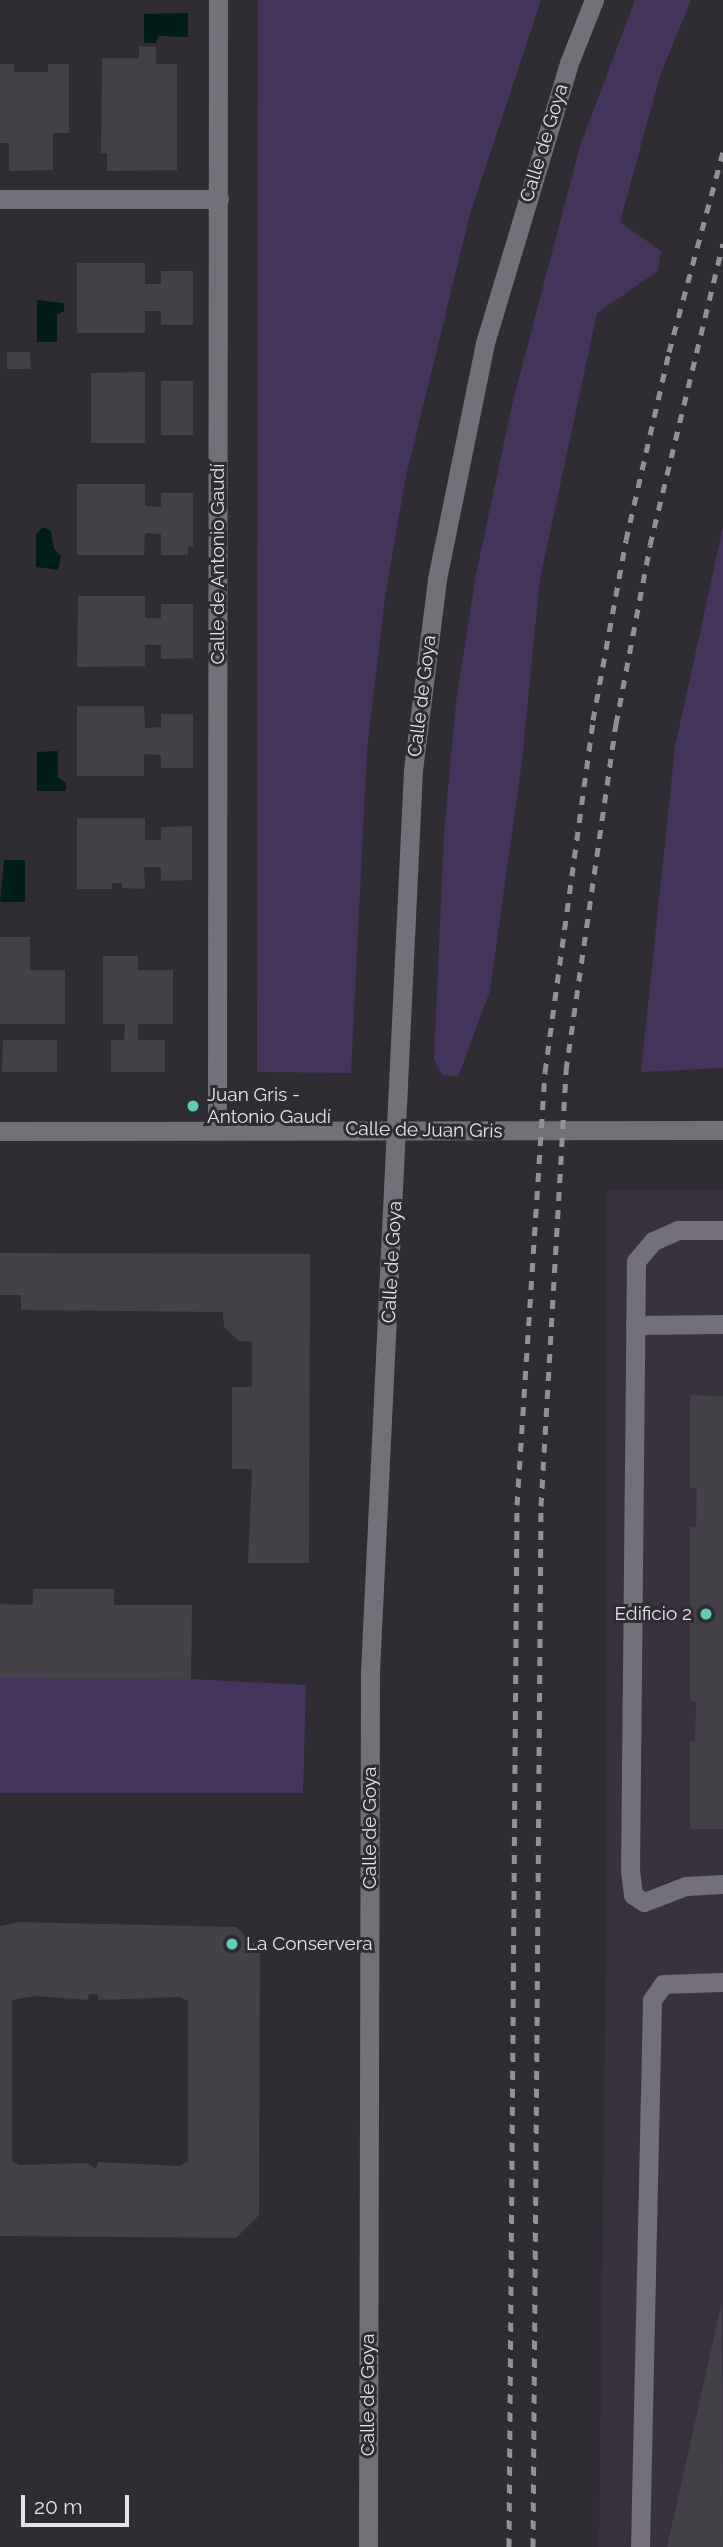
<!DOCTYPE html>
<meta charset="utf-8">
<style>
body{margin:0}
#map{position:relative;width:723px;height:2547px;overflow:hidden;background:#2f2c34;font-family:Raleway,sans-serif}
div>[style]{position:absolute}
.built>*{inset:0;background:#383240}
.green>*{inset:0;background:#45355b}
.water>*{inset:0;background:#011d17}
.building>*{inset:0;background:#444149}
.service>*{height:19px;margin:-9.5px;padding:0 9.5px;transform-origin:9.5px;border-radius:9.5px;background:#737079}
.minor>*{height:19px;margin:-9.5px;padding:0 9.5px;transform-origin:9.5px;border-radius:9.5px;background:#737079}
.tertiary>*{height:19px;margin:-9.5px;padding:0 9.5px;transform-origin:9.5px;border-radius:9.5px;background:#737079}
.rail>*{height:5px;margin-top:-2.5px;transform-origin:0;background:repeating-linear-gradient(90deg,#939096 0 9px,transparent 0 18px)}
.dots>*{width:19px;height:19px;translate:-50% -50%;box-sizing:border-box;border:4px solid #2f2c34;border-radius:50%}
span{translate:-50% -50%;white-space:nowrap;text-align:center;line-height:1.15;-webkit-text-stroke:6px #2f2c34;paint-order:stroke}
.street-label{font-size:19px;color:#e5e3e8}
.poi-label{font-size:19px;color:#e5e3e8}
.left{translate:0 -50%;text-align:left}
.right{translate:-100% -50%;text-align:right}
.scale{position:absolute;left:21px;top:2495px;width:108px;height:32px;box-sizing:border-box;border:4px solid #e5e3e8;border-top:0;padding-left:9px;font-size:21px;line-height:24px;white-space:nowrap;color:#e5e3e8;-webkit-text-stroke:5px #2f2c34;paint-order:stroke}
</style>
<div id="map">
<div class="built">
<i style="clip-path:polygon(606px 1191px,723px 1191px,723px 2547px,599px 2547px,606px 1936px)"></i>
</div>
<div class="green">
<i style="clip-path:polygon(258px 0,541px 0,470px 214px,406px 476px,385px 597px,367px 750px,351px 1073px,257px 1072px)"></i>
<i style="clip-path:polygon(635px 0,691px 0,660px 76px,620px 222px,661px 251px,658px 271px,597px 313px,540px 579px,522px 761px,490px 991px,458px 1077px,442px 1075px,434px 1059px,444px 833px,456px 702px,476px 574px,512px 405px,580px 146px)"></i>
<i style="clip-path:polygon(723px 527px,723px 1068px,641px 1072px,675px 747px)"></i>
<i style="clip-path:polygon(0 1678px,191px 1679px,306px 1685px,303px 1793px,0 1793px)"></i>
</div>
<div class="water">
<i style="clip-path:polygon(188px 13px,188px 37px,158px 36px,156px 43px,144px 43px,144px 14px)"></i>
<i style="clip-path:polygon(37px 300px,64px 303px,64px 311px,57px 315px,57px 342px,37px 342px)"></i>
<i style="clip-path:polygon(43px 527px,51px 531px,54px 549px,61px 556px,58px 570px,36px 567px,36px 534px)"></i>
<i style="clip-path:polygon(58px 751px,58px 777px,66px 783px,66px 791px,37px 791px,37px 752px)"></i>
<i style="clip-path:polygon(4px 860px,25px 860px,25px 902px,0 902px)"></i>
</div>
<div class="building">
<i style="clip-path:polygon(139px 46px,156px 47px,156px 64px,177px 64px,177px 170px,107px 171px,107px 153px,101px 153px,102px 58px,139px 58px)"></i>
<i style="clip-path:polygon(0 64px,14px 64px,14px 72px,48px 72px,48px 64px,69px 64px,69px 133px,53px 133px,53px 170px,9px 171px,9px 143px,0 143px)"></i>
<i style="clip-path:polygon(77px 263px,145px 263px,145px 284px,161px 284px,161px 271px,193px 271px,193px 325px,161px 325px,161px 311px,145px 311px,145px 333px,77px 333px)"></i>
<i style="clip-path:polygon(7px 352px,30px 352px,31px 369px,7px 369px)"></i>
<i style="clip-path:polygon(145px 372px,145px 443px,91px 443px,91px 373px)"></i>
<i style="clip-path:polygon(161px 381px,193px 381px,193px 435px,161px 435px)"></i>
<i style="clip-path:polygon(77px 484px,145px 484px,145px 506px,161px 507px,161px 493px,193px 493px,193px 547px,188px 547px,188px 555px,161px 555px,161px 534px,145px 533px,144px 555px,77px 555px)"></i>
<i style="clip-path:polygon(78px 596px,145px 596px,145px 618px,161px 618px,161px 604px,193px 604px,193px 658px,161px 659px,161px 645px,145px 645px,145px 666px,77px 667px)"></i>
<i style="clip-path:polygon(77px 706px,144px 706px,145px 728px,161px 727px,161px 714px,193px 714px,193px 768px,161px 768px,161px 755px,144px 754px,144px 776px,77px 776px)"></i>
<i style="clip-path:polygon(77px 818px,145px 818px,145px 840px,161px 840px,161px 827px,192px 826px,192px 880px,161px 881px,161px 867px,144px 867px,145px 889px,122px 888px,122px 883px,112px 883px,112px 889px,77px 889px)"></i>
<i style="clip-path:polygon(0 937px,30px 937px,30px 970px,65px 970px,65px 1024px,0 1024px)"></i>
<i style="clip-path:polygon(103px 956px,138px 956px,138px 970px,173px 970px,173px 1024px,138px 1024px,138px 1040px,165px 1040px,165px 1072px,111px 1072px,111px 1040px,124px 1040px,125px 1024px,103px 1024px)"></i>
<i style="clip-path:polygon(3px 1040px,57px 1040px,57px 1072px,2px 1072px)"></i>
<i style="clip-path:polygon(0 1253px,310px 1254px,309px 1563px,248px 1563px,252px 1469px,232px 1469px,232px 1387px,252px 1387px,252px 1342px,239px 1341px,224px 1327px,223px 1312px,21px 1310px,21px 1295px,0 1295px)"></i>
<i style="clip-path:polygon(690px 1395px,723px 1396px,723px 1829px,690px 1829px,690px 1741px,695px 1742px,696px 1702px,690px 1701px,690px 1527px,696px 1527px,697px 1488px,690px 1488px)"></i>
<i style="clip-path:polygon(33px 1589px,114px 1589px,114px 1605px,192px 1605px,191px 1679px,0 1678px,0 1604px,33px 1605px)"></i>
<i style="clip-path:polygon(evenodd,19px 1922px,236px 1927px,260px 1949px,259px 2215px,236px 2238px,0 2236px,0 1926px,19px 1922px,89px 1994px,97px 1994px,99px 2000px,180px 1997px,188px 2001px,188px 2162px,180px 2166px,98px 2162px,96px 2169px,87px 2163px,19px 2165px,12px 2161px,12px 2000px,36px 1996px,88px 2000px,89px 1994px)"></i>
<i style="clip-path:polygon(722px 2301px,723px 2547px,667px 2547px)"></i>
</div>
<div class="service">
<i style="left:723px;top:1230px;width:45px;rotate:180deg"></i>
<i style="left:678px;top:1230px;width:27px;rotate:156deg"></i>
<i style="left:653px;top:1241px;width:26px;rotate:130deg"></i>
<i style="left:636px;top:1261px;width:609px;rotate:90.56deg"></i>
<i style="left:630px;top:1870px;width:25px;rotate:83deg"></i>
<i style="left:633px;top:1895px;width:13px;rotate:32deg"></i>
<i style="left:644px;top:1902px;width:45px;rotate:-20.9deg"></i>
<i style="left:686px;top:1886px;width:37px;rotate:-3deg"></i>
<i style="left:635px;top:1325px;width:88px;rotate:-0.7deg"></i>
<i style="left:640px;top:2547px;width:547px;rotate:-88.74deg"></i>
<i style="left:652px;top:2000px;width:19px;rotate:-55deg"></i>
<i style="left:663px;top:1984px;width:60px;rotate:-1.9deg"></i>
</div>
<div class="minor">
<i style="left:0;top:199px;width:219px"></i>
<i style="left:217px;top:1128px;width:1128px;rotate:-89.95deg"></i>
<i style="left:368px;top:2547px;width:875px;rotate:-89.87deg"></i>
<i style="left:370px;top:1672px;width:903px;rotate:-87.27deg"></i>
<i style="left:413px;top:770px;width:193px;rotate:-82.8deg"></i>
<i style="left:437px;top:579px;width:241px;rotate:-78.5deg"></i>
<i style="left:485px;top:343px;width:292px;rotate:-73.3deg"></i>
<i style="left:569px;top:63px;width:68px;rotate:-68.4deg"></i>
</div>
<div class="tertiary">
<i style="left:0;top:1131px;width:723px;rotate:-0.08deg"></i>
</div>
<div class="rail">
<i style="left:509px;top:2547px;width:1042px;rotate:-89.56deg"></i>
<i style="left:517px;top:1505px;width:434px;rotate:-86.3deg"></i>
<i style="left:545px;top:1072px;width:355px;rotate:-82.2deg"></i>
<i style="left:593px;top:720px;width:183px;rotate:-79.6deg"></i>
<i style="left:626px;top:540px;width:193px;rotate:-77.1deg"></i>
<i style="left:669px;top:352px;width:207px;rotate:-74.9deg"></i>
<i style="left:533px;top:2547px;width:1041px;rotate:-89.56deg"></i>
<i style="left:541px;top:1506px;width:437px;rotate:-86.7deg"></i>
<i style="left:566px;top:1070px;width:350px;rotate:-81.8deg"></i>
<i style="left:616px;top:724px;width:182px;rotate:-79.2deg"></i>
<i style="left:650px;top:545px;width:310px;rotate:-76.4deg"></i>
</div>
<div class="dots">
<i style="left:193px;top:1106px;background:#5eceb8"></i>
<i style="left:706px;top:1614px;background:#5eceb8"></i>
<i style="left:232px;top:1944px;background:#5eceb8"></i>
</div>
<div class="street-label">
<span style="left:544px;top:143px;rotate:-73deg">Calle de Goya</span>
<span style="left:218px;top:564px;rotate:-90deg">Calle de Antonio Gaudí</span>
<span style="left:422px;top:696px;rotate:-83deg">Calle de Goya</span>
<span style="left:424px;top:1130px;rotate:1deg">Calle de Juan Gris</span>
<span style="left:392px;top:1262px;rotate:-87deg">Calle de Goya</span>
<span style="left:370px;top:1828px;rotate:-90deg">Calle de Goya</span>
<span style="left:368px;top:2395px;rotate:-90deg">Calle de Goya</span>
</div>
<div class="poi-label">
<span class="left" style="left:207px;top:1106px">Juan Gris -<br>Antonio Gaudí</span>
<span class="right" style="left:692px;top:1614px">Edificio 2</span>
<span class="left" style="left:246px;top:1944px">La Conservera</span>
</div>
<div class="scale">20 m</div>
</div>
